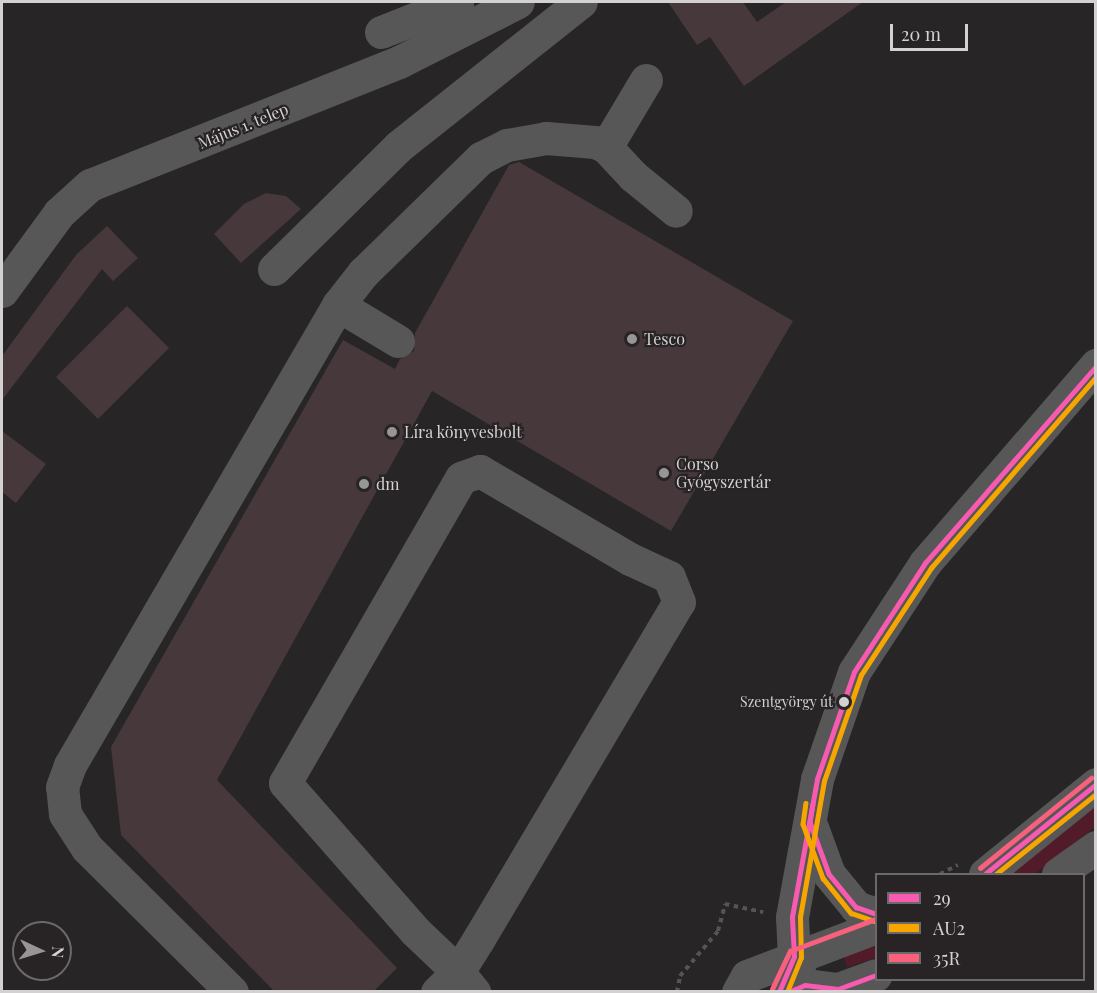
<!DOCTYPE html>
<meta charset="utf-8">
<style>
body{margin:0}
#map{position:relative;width:1097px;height:993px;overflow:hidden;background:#272526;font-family:"Playfair Display",serif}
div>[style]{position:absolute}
.green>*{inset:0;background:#511b2a}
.building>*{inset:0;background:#47383c}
.path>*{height:4px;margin-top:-2px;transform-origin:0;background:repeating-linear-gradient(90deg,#565555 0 4.5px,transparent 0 9px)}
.minor>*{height:33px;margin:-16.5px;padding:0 16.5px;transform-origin:16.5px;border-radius:16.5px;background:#575757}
.bus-1>*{height:4.5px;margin:-2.25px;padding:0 2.25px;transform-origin:2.25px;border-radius:2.25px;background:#f75aaf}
.bus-2>*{height:4.5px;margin:-2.25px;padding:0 2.25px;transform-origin:2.25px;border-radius:2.25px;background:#f7a600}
.bus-3>*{height:4.5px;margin:-2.25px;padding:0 2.25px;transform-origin:2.25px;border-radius:2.25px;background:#f8607d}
.dots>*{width:16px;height:16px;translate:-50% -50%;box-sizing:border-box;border:3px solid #282425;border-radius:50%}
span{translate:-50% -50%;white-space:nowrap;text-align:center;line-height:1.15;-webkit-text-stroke:4.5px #282425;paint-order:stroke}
.bus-label{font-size:14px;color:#d3d1d1}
.right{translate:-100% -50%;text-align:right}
.street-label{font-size:16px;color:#d3d1d1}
.poi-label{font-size:16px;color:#d3d1d1}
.left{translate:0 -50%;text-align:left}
.frame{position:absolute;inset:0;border:3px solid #d3d1d1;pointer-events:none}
.legend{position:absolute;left:875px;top:873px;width:210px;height:108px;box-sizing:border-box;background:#282425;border:2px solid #6c696a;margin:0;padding:8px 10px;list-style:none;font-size:18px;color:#d3d1d1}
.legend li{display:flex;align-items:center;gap:12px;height:30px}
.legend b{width:30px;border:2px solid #6c696a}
.north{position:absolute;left:12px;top:921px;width:60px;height:60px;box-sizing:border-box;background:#282425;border:2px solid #6c696a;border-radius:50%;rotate:94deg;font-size:16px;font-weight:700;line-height:24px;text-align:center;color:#d3d1d1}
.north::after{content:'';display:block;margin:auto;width:21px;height:27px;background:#979595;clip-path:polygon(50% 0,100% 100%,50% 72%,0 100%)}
.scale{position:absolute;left:890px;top:24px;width:78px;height:27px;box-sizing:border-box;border:3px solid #d3d1d1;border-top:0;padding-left:8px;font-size:18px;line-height:21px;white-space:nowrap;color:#d3d1d1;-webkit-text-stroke:4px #282425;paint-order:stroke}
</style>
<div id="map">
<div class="green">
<i style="clip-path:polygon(1095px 803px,1095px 827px,1035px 874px,1008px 874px)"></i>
<i style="clip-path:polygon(876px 939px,876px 958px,847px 967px,842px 951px)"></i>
</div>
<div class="building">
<i style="clip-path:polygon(668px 2px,743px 2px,757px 22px,786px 2px,863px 2px,744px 86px,710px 37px,697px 45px)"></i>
<i style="clip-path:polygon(519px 162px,793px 321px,671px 531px,432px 391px,217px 780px,397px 968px,373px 992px,275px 992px,121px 835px,111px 747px,343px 340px,395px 369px,400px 359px,414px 351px,415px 333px,509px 165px)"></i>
<i style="clip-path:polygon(266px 193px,286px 196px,301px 209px,241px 263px,214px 234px,244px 204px)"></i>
<i style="clip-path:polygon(107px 226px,138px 258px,113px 281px,102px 269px,2px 400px,2px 356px,76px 255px)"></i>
<i style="clip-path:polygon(127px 306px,169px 348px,98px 419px,56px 377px)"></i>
<i style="clip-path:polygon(2px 431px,46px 464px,16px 503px,2px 492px)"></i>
</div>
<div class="path">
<i style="left:940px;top:874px;width:20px;rotate:-27deg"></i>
<i style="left:677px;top:992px;width:16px;rotate:-79deg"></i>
<i style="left:680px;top:976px;width:59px;rotate:-49.8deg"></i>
<i style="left:718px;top:931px;width:28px;rotate:-75deg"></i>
<i style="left:725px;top:904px;width:39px;rotate:12deg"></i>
</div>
<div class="minor">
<i style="left:381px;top:32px;width:82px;rotate:-21.5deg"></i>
<i style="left:606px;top:147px;width:78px;rotate:-59.2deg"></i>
<i style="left:274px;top:269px;width:175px;rotate:-44.5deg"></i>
<i style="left:399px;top:146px;width:232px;rotate:-38.4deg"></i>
<i style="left:2px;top:291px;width:97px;rotate:-53.8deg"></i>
<i style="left:59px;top:213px;width:42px;rotate:-42.1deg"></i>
<i style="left:90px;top:185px;width:333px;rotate:-21.7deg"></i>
<i style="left:399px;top:62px;width:133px;rotate:-26.8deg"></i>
<i style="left:338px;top:305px;width:70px;rotate:31deg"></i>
<i style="left:810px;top:822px;width:55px;rotate:69.9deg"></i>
<i style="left:829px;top:874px;width:43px;rotate:50.7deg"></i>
<i style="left:856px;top:907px;width:21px;rotate:19deg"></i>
<i style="left:985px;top:874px;width:143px;rotate:-39deg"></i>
<i style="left:1058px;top:874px;width:47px;rotate:-35.4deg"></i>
<i style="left:232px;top:992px;width:204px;rotate:-135.2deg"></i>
<i style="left:87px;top:848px;width:40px;rotate:-122.9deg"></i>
<i style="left:65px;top:814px;width:27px;rotate:-96deg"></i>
<i style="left:62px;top:787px;width:23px;rotate:-70deg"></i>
<i style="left:70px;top:765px;width:532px;rotate:-59.77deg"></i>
<i style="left:338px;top:305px;width:41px;rotate:-52deg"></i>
<i style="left:363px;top:273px;width:165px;rotate:-44.3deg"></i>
<i style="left:481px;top:158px;width:29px;rotate:-27deg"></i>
<i style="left:507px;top:145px;width:40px;rotate:-10deg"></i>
<i style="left:546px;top:138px;width:49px;rotate:4.7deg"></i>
<i style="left:595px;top:142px;width:12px;rotate:24deg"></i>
<i style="left:606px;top:147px;width:40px;rotate:47deg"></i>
<i style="left:633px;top:176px;width:55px;rotate:39.1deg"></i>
<i style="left:437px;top:992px;width:29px;rotate:-44deg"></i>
<i style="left:458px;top:972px;width:38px;rotate:-58deg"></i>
<i style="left:478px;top:940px;width:393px;rotate:-59.3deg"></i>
<i style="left:679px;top:602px;width:27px;rotate:-112deg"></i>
<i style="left:669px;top:577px;width:43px;rotate:-155.2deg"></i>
<i style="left:630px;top:559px;width:174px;rotate:-149.6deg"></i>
<i style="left:480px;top:471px;width:20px;rotate:160deg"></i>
<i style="left:461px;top:478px;width:352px;rotate:120deg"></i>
<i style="left:285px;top:783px;width:197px;rotate:48.7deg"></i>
<i style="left:415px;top:931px;width:59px;rotate:43.6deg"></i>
<i style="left:458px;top:972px;width:26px;rotate:51deg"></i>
<i style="left:738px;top:992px;width:18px;rotate:-61deg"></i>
<i style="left:747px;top:976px;width:138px;rotate:-20.8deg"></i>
<i style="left:787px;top:992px;width:19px;rotate:-21deg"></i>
<i style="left:805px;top:985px;width:33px;rotate:7deg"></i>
<i style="left:838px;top:989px;width:40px;rotate:-20.2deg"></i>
<i style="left:806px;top:992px;width:37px;rotate:-109deg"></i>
<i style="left:794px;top:957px;width:40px;rotate:-92.9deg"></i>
<i style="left:792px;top:917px;width:140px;rotate:-79.7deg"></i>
<i style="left:817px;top:779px;width:113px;rotate:-70.9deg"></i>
<i style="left:854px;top:672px;width:130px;rotate:-56.9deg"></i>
<i style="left:925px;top:563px;width:262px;rotate:-49.2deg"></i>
</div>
<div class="bus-1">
<i style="left:813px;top:804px;width:18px;rotate:99deg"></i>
<i style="left:810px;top:822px;width:55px;rotate:69.9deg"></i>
<i style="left:829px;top:874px;width:43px;rotate:50.7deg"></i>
<i style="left:856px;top:907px;width:21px;rotate:19deg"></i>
<i style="left:985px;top:874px;width:143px;rotate:-39deg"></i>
<i style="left:779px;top:992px;width:38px;rotate:-67deg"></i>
<i style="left:794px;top:957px;width:40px;rotate:-92.9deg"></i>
<i style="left:792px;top:917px;width:140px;rotate:-79.7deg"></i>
<i style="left:817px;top:779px;width:113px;rotate:-70.9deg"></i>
<i style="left:854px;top:672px;width:130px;rotate:-56.9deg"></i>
<i style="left:925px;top:563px;width:261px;rotate:-49deg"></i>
<i style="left:788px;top:992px;width:18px;rotate:-22deg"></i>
<i style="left:805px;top:985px;width:33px;rotate:7deg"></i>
<i style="left:838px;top:989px;width:40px;rotate:-20.2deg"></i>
</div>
<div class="bus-2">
<i style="left:806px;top:803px;width:21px;rotate:98deg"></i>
<i style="left:803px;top:824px;width:58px;rotate:69.7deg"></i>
<i style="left:823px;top:878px;width:45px;rotate:51.3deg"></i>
<i style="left:851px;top:913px;width:24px;rotate:19deg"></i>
<i style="left:996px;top:874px;width:128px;rotate:-38.7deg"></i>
<i style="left:787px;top:992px;width:37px;rotate:-68deg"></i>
<i style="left:801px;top:958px;width:41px;rotate:-91.4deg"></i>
<i style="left:800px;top:917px;width:138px;rotate:-80deg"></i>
<i style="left:824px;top:781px;width:112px;rotate:-70.8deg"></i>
<i style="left:861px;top:675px;width:128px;rotate:-56.8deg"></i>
<i style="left:931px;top:568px;width:252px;rotate:-49.2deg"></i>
</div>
<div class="bus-3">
<i style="left:980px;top:868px;width:143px;rotate:-39deg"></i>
<i style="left:772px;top:989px;width:42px;rotate:-64.7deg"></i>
<i style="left:790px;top:951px;width:89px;rotate:-20.5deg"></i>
</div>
<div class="dots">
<i style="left:632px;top:339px;background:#979595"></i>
<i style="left:392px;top:432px;background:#979595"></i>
<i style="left:664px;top:473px;background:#979595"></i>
<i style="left:364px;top:484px;background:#979595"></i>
<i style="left:844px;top:702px;background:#d3d1d1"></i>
</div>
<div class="bus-label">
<span class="right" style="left:833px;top:702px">Szentgyörgy út</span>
</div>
<div class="street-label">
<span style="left:243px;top:126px;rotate:-22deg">Május 1. telep</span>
</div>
<div class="poi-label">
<span class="left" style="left:644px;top:339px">Tesco</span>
<span class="left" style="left:404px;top:432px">Líra könyvesbolt</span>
<span class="left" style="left:676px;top:473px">Corso<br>Gyógyszertár</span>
<span class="left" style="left:376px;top:484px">dm</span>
</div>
<div class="frame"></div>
<ul class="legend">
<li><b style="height:8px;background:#f75aaf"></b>29</li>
<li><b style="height:8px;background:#f7a600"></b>AU2</li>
<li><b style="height:8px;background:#f8607d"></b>35R</li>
</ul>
<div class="north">N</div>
<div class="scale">20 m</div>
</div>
